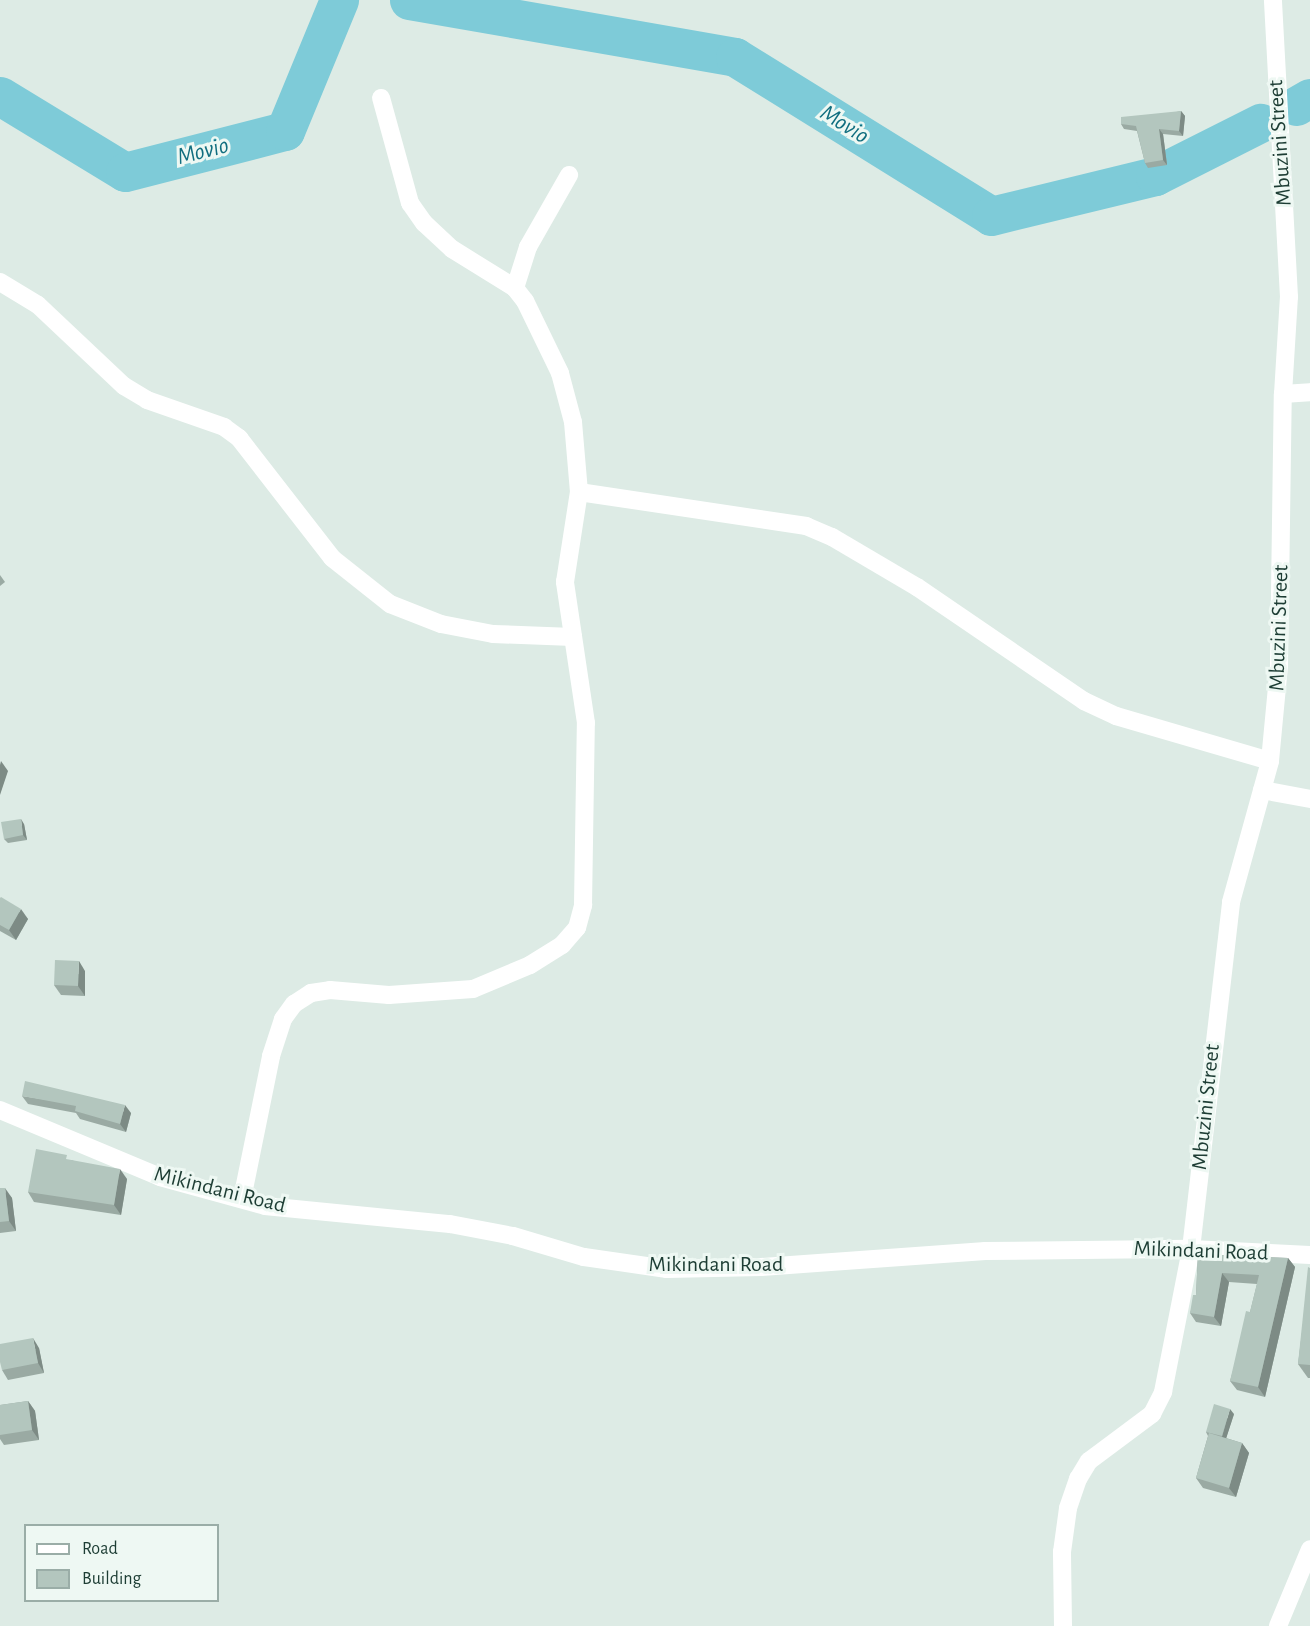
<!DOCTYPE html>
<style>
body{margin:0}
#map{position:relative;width:1310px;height:1626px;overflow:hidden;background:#ddebe5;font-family:"Alegreya Sans",sans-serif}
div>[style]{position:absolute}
.river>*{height:39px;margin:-19.5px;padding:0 19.5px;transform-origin:19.5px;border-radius:19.5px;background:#7ecbd8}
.minor>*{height:18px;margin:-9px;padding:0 9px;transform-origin:9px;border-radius:9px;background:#fff}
.wall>*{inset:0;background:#9aaaa3}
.shaded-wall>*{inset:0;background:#7d8b85}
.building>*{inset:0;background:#b3c6be}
span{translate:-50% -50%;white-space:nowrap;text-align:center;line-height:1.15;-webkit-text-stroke:6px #eef8f3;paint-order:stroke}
.street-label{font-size:22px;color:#1d3d34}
.water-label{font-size:24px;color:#116e7f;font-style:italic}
.legend{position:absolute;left:24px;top:1524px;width:195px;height:78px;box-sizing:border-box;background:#eef8f3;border:2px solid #9aada7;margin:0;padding:8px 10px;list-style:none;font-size:18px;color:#1d3d34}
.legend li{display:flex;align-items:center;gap:12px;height:30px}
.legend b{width:30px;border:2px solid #9aada7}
</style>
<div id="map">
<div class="river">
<i style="left:409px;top:0;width:331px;rotate:9.9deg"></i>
<i style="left:735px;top:57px;width:301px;rotate:31.8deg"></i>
<i style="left:991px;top:216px;width:169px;rotate:-13.7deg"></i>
<i style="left:1155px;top:176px;width:118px;rotate:-26.8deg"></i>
<i style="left:0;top:96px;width:146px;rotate:31.3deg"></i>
<i style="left:125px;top:172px;width:165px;rotate:-14.4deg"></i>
<i style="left:285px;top:131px;width:142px;rotate:-67.6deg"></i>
<i style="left:1296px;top:106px;width:16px;rotate:-30deg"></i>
</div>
<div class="minor">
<i style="left:0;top:282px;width:44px;rotate:31.2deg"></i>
<i style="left:38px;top:305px;width:118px;rotate:43.3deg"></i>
<i style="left:124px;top:386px;width:27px;rotate:31deg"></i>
<i style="left:147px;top:400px;width:82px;rotate:19.3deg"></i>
<i style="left:224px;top:427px;width:19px;rotate:36deg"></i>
<i style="left:239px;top:438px;width:152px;rotate:52.2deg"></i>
<i style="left:332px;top:558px;width:74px;rotate:38.4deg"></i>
<i style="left:390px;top:604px;width:55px;rotate:21.4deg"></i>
<i style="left:441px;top:624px;width:53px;rotate:10.9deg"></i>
<i style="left:493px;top:634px;width:80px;rotate:2.1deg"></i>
<i style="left:515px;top:288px;width:43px;rotate:-72.4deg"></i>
<i style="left:528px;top:247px;width:83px;rotate:-60.3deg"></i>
<i style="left:1283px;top:394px;width:27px;rotate:-4deg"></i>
<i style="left:579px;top:492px;width:230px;rotate:8.5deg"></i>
<i style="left:806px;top:526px;width:28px;rotate:23deg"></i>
<i style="left:832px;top:537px;width:99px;rotate:30.5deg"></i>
<i style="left:917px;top:587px;width:202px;rotate:34.3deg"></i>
<i style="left:1084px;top:701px;width:35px;rotate:25deg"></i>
<i style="left:1116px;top:716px;width:160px;rotate:16.3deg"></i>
<i style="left:1262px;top:790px;width:49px;rotate:10.6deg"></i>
<i style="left:0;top:1110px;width:173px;rotate:22.7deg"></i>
<i style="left:160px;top:1177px;width:109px;rotate:15.4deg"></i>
<i style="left:265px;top:1206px;width:186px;rotate:5.6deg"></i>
<i style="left:450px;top:1224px;width:64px;rotate:10.8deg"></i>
<i style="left:513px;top:1236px;width:74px;rotate:16.5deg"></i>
<i style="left:584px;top:1257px;width:84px;rotate:8.2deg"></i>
<i style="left:667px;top:1269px;width:94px;rotate:-1.2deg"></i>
<i style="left:761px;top:1267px;width:225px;rotate:-4.1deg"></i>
<i style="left:985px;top:1251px;width:206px;rotate:-0.6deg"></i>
<i style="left:1191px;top:1249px;width:119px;rotate:2.9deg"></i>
<i style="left:242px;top:1199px;width:146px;rotate:-78.5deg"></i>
<i style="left:271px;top:1056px;width:39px;rotate:-72deg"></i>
<i style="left:283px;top:1019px;width:19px;rotate:-54deg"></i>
<i style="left:294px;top:1004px;width:20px;rotate:-33deg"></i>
<i style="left:311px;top:993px;width:19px;rotate:-9deg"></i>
<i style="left:330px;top:990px;width:59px;rotate:4.8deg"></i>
<i style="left:389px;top:995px;width:84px;rotate:-4.1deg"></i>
<i style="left:473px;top:989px;width:62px;rotate:-22.8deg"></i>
<i style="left:530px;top:965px;width:38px;rotate:-32deg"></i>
<i style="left:562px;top:945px;width:23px;rotate:-49deg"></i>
<i style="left:577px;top:928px;width:24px;rotate:-75deg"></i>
<i style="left:583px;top:905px;width:182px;rotate:-89.1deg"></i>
<i style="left:586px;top:723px;width:143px;rotate:-98.5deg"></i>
<i style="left:565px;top:582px;width:91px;rotate:-81.2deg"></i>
<i style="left:579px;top:492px;width:70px;rotate:-94.9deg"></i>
<i style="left:573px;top:422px;width:51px;rotate:-104.9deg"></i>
<i style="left:560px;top:373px;width:80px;rotate:-115.9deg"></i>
<i style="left:525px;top:301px;width:16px;rotate:-128deg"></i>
<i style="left:515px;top:288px;width:74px;rotate:-148.2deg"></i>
<i style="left:452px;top:249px;width:38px;rotate:-137deg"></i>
<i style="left:424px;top:223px;width:24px;rotate:-125deg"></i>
<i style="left:410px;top:203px;width:109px;rotate:-105.4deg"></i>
<i style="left:1063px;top:1626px;width:74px;rotate:-90.8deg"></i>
<i style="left:1062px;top:1552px;width:44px;rotate:-82.2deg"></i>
<i style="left:1068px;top:1508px;width:31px;rotate:-71deg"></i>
<i style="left:1078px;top:1479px;width:21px;rotate:-59deg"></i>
<i style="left:1089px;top:1461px;width:79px;rotate:-36.7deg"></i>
<i style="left:1152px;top:1414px;width:25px;rotate:-63deg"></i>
<i style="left:1163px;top:1392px;width:146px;rotate:-78.9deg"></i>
<i style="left:1191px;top:1249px;width:349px;rotate:-83.4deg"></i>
<i style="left:1231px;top:902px;width:146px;rotate:-74.5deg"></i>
<i style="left:1270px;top:761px;width:96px;rotate:-84.6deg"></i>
<i style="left:1279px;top:665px;width:271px;rotate:-89.2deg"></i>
<i style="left:1283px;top:394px;width:97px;rotate:-86.5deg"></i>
<i style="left:1289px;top:297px;width:297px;rotate:-93.1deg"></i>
<i style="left:1278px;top:1626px;width:83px;rotate:-67.4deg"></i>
</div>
<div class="wall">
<i style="clip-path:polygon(1181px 111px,1185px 116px,1183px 136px,1163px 134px,1167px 165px,1148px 168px,1145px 163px,1137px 131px,1124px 129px,1121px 124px)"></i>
<i style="clip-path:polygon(0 575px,5px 582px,0 586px)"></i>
<i style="clip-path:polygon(24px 824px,27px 840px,8px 843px,4px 839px)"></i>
<i style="clip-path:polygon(0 898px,28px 919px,16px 940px,0 931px)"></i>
<i style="clip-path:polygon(85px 971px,85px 996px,61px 995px,54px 985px)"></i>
<i style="clip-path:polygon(22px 1096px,131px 1113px,126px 1132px,80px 1119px,76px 1113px,28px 1104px)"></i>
<i style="clip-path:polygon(71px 1160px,127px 1179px,121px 1215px,34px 1202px,28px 1192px)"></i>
<i style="clip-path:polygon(0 1188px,12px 1198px,16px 1231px,0 1233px)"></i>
<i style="clip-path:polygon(1198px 1254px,1288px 1258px,1295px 1267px,1265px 1397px,1237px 1390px,1230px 1381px,1250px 1312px,1257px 1284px,1229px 1282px,1221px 1326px,1196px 1322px,1190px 1313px,1196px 1295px)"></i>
<i style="clip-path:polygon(1310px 1268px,1310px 1378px,1308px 1378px,1298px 1364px)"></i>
<i style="clip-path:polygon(39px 1348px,44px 1373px,8px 1380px,2px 1370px)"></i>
<i style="clip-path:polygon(28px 1401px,35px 1411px,39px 1440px,4px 1445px,0 1439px,0 1405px)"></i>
<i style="clip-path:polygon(1234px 1414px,1226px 1438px,1242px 1443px,1249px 1453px,1236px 1497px,1203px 1488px,1196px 1478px,1208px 1436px,1206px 1432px)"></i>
</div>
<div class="shaded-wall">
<i style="clip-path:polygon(1181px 111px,1185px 116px,1183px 136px,1179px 131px)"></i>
<i style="clip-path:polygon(1159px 129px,1163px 134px,1167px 165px,1163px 160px)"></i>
<i style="clip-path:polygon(1px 761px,8px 771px,0 795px,0 765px)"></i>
<i style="clip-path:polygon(21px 819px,24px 824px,27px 840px,23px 835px)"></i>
<i style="clip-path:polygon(21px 909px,28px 919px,16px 940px,9px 930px)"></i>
<i style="clip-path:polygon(79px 961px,85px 971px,85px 996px,78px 986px)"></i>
<i style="clip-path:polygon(125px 1105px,131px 1113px,126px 1132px,120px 1124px)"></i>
<i style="clip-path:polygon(120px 1169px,127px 1179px,121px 1215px,114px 1205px)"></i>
<i style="clip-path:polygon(5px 1188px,12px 1198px,16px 1231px,9px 1221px)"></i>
<i style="clip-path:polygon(1288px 1258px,1295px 1267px,1265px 1397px,1258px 1387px)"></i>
<i style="clip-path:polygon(1222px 1273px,1229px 1282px,1221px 1326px,1214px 1317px)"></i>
<i style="clip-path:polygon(33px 1338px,39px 1348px,44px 1373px,38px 1363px)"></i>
<i style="clip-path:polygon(28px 1401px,35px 1411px,39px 1440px,32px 1430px)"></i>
<i style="clip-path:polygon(1230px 1409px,1234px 1414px,1225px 1442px,1222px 1437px)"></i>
<i style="clip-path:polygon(1242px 1443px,1249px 1453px,1236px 1497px,1229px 1488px)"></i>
</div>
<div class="building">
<i style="clip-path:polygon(1181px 111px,1179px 131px,1159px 129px,1163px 160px,1145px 163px,1136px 126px,1121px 124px,1121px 117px)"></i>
<i style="clip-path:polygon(21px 819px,23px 835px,4px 839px,1px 822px)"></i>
<i style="clip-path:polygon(1px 897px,21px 909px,9px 930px,0 925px,0 898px)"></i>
<i style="clip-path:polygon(55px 960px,79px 961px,78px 986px,54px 985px)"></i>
<i style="clip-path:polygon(25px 1081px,125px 1105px,120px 1124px,75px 1111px,76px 1106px,22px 1096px)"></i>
<i style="clip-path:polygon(36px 1149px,67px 1155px,66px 1159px,120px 1169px,114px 1205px,28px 1192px)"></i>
<i style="clip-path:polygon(0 1188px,5px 1188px,9px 1221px,0 1222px)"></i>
<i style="clip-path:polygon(1198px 1254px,1288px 1258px,1258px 1387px,1230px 1381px,1246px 1311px,1250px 1312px,1259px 1275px,1222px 1273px,1214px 1317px,1190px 1313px,1193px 1295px,1196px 1295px)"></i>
<i style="clip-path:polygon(1308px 1267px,1310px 1268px,1310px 1365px,1298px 1364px)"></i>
<i style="clip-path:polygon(33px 1338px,38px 1363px,2px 1370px,0 1362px,0 1344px)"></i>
<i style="clip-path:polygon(28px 1401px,32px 1430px,0 1435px,0 1405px)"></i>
<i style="clip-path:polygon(1214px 1404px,1230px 1409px,1222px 1436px,1206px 1432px)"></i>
<i style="clip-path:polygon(1209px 1433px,1242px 1443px,1229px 1488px,1196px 1478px)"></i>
</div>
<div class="street-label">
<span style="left:1280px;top:143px;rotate:-94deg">Mbuzini Street</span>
<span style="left:1279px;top:628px;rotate:-88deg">Mbuzini Street</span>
<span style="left:1206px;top:1107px;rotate:-84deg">Mbuzini Street</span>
<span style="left:220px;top:1190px;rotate:14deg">Mikindani Road</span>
<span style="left:1201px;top:1251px;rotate:2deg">Mikindani Road</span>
<span style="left:716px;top:1265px">Mikindani Road</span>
</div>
<div class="water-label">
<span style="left:844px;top:125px;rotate:32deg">Movio</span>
<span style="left:203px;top:152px;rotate:-14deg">Movio</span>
</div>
<ul class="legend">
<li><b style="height:8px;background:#fff"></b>Road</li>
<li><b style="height:16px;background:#b3c6be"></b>Building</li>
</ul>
</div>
